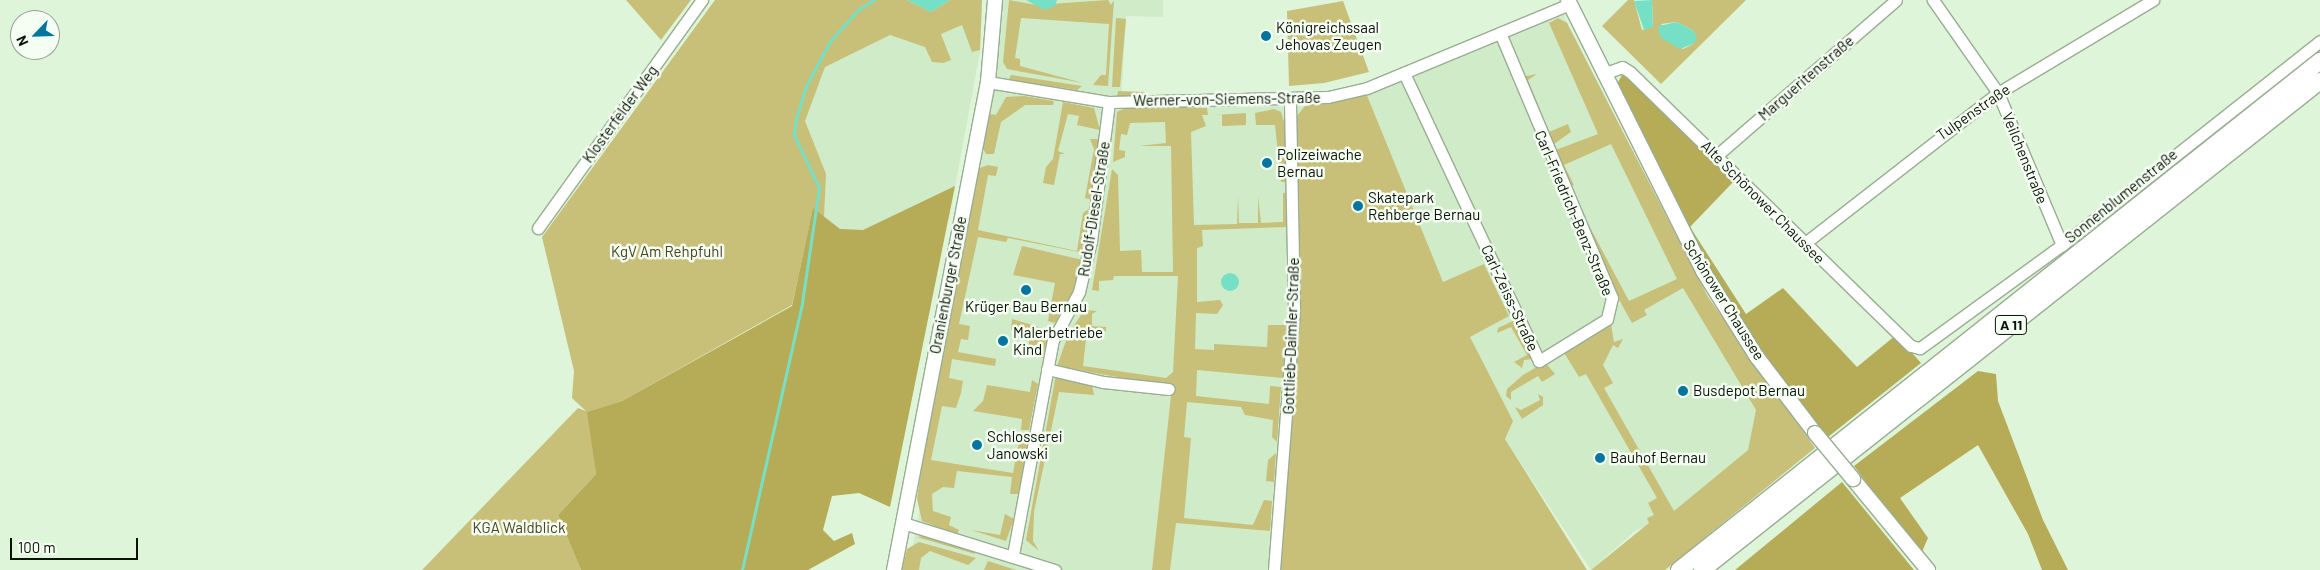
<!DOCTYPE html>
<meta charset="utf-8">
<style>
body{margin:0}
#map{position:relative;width:2320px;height:570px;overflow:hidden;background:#dff5d9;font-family:Barlow,sans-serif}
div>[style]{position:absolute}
.built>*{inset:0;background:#d0ebc8}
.green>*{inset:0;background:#c8bf79}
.forest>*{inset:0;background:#b6ab57}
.water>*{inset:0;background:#76e0c6}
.round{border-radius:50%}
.stream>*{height:2.5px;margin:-1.25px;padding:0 1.25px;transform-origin:1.25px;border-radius:1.25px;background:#76e0c6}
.roads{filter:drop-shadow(1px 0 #98ad92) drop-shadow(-1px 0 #98ad92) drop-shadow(0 1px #98ad92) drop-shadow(0 -1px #98ad92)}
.minor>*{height:11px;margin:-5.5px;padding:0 5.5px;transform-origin:5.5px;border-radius:5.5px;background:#fff}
.major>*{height:14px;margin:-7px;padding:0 7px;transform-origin:7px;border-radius:7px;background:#fff}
.highway>*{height:16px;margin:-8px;padding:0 8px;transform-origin:8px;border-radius:8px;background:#fff}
.bridges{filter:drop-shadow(1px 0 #98ad92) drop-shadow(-1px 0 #98ad92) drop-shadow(0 1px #98ad92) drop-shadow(0 -1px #98ad92)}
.major-bridge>*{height:14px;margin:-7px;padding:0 7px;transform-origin:7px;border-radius:7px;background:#fff}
.dots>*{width:14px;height:14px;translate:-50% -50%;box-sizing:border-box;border:2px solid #f5fef2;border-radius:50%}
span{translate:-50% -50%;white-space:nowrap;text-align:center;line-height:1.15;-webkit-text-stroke:5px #f5fef2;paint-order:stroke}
.shield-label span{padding:1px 4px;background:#f5fef2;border:1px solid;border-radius:4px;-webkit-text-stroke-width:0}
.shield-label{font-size:14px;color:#0a1208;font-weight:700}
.poi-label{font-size:15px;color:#0a1208}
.left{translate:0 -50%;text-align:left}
.street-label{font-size:15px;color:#0a1208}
.park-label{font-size:15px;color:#48431f}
.north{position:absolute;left:10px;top:10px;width:50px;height:50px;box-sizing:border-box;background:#f5fef2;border:1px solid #97a094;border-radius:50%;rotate:246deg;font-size:14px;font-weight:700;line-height:20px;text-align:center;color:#0a1208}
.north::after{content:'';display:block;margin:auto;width:18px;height:22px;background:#00769f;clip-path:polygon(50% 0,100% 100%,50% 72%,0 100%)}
.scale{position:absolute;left:10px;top:538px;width:128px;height:22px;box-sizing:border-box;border:2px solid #0a1208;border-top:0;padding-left:6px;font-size:15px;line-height:18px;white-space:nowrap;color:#0a1208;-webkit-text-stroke:4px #f5fef2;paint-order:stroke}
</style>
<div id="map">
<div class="built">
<i style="clip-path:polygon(900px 0,982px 9px,980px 52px,949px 219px,807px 276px,819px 188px,796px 119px,817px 64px)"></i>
<i style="clip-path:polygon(1003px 0,1163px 0,1163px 17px,1126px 16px,1121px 107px,1305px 106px,1297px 125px,1298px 324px,1281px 570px,908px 570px,967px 265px,974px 174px,997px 67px)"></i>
<i style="clip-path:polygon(1562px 12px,1686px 259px,1728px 330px,1785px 408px,1748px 450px,1666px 518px,1635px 531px,1591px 570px,1505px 439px,1366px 93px)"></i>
</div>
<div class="green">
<i style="clip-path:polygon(626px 0,691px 0,661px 40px)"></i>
<i style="clip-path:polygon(715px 0,907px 0,931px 12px,950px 0,982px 0,980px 50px,972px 52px,962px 25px,941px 34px,951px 60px,943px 63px,932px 62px,925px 47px,890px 35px,825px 67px,805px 121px,826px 174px,824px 217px,813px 209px,792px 305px,622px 401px,588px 412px,596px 474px,558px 515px,581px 570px,422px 570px,578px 408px,586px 411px,572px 398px,574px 371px,542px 237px)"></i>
<i style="clip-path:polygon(1009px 0,1036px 5px,1108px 0,1111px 5px,1114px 0,1108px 86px,1093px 85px,1101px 75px,1106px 75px,1109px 24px,1021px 18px,1015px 58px,1020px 59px,1020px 66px,1083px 83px,1007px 69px,1003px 62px)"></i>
<i style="clip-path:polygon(evenodd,1628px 0,1634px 0,1642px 30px,1653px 27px,1652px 0,1746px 0,1661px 84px,1602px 26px,1628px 0,1677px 22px,1694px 31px,1693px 44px,1683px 49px,1661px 24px,1677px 22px)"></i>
<i style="clip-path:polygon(1343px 1px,1369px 72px,1324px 83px,1289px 86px,1287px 11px)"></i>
<i style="clip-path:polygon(1116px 18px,1126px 19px,1120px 87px,1112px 87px)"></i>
<i style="clip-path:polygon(1558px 18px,1567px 23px,1708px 297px,1815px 448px,1665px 570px,1591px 570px,1649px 523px,1647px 518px,1654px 515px,1648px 503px,1657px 498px,1586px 374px,1579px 377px,1563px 351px,1611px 324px,1614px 342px,1623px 339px,1618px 348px,1613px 345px,1603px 365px,1613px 383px,1604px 388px,1674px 511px,1748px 450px,1756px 410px,1683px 288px,1644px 310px,1647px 315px,1632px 323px,1617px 296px,1575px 199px,1629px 301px,1677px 279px,1611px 144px,1564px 165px,1574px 185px,1568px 188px,1553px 151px,1598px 134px,1549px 23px)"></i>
<i style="clip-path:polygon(1537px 74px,1528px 80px,1549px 132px,1568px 124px,1571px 132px,1551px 146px,1522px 77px)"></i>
<i style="clip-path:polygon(1011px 75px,1082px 86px,1077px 90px,1016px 81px,1009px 79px)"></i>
<i style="clip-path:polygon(1118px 91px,1146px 92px,1144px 96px,1117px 96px)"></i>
<i style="clip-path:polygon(1366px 93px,1443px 282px,1484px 264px,1509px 316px,1470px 337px,1513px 421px,1505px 439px,1587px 570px,1281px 570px,1298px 324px,1297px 116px,1305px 106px)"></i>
<i style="clip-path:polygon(1024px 96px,1054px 101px,1053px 105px,1025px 105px,1001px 122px,994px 154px,986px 154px,981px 145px,989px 114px,996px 115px,1006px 97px)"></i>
<i style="clip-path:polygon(1063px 102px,1094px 108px,1100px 130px,1077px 125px,1079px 116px,1068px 114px,1058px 151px,1065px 154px,1060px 154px,1054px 185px,1043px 183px,1046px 167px,1053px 159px)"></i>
<i style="clip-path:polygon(1129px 106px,1207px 108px,1208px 115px,1202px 115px,1206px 126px,1191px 132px,1194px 225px,1237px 224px,1238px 196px,1239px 223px,1258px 223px,1258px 196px,1261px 223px,1283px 222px,1283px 193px,1286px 193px,1287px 227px,1202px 230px,1203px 246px,1197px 248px,1197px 302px,1220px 300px,1223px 305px,1217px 314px,1196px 313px,1195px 349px,1214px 350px,1214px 344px,1267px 347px,1268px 325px,1286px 325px,1284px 378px,1197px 370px,1196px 396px,1269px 404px,1270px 386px,1281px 387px,1277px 442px,1272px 437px,1273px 420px,1245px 415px,1241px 407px,1187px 402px,1184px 437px,1191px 438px,1184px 518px,1253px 525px,1264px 500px,1272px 501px,1270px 531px,1176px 523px,1170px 570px,1152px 570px,1172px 387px,1057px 366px,1067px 338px,1086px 339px,1083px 366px,1166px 378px,1173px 372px,1178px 276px,1114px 276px,1113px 280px,1099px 281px,1099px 291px,1092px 290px,1112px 169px,1118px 175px,1120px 251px,1141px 250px,1142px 272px,1173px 272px,1171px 146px,1139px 146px,1166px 143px,1165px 122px,1130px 123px,1127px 135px,1121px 134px,1119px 150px,1125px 151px,1125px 157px,1113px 162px,1117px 112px)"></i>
<i style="clip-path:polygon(1274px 109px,1281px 112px,1285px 125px,1287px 182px,1281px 182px,1275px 125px,1256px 125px,1255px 113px)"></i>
<i style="clip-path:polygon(1246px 113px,1246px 125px,1222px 126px,1222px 115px,1216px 115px)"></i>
<i style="clip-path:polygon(1090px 139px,1100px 139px,1093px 200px,1085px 198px,1094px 149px)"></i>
<i style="clip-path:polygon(988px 165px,998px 167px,996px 176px,988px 175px,978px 230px,1077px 251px,1083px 213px,1090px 208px,1084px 251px,1079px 252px,1008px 238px,1006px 242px,978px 237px,959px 324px,970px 326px,968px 340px,961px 339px,958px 352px,996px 359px,995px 366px,952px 359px,949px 378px,963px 381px,961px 393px,956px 408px,942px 406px,931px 460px,1013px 473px,1019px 441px,1028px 443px,1018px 494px,1010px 494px,1012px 477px,957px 471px,954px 488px,943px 487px,932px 494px,933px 511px,951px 517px,949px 525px,959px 530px,957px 535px,922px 521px,917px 499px,931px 394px,977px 169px)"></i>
<i style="clip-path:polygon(1022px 246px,1083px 260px,1074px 290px,1055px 323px,1048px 321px,1055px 283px,1013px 275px)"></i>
<i style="clip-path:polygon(1084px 310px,1097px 311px,1092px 314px,1092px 326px,1106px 327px,1106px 331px,1072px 329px)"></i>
<i style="clip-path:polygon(1012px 319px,1049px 330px,1043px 358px,1028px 356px,1030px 329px,1011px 330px)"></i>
<i style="clip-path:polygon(1515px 320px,1532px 359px,1524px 360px,1522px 368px,1514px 362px,1527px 355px,1511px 327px,1497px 333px,1498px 328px)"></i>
<i style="clip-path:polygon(1545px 362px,1555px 374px,1542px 382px,1538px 376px,1511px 392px,1511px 400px,1506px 396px,1507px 389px,1523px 375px)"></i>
<i style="clip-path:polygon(1056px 374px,1092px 384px,1094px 395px,1059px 392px,1034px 512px,1033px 541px,1039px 551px,1026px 540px)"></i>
<i style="clip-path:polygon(1032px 380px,1038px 384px,1029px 430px,1021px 430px,1022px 419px,973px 411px,983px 401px,987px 385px,1030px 392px)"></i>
<i style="clip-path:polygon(1538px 394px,1543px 397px,1543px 405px,1522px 419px,1515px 407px,1521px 410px,1540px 400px)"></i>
<i style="clip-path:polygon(1276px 453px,1274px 482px,1266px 481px,1268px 460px)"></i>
<i style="clip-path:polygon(1005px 514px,1014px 519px,1006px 541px,971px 530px,1000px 535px)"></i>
<i style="clip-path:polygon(929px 535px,972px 548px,975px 554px,917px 537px)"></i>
<i style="clip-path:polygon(919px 542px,976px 558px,975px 559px,968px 565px,930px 551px,921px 558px,919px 570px,902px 570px,907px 549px)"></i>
<i style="clip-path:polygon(988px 561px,1016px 570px,984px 570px)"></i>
</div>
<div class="forest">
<i style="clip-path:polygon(1623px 73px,1736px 179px,1690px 227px,1746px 314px,1783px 288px,1857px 367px,1896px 335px,1921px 363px,1828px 437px,1767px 363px,1700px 257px,1615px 88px)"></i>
<i style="clip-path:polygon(955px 186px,890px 507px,859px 493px,832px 496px,823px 530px,834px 541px,852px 533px,855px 544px,808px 570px,581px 570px,558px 515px,596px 474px,587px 412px,622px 401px,792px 306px,813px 208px,840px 229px,863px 230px)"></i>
<i style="clip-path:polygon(1978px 371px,1996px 374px,1998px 401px,2043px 520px,2068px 570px,2042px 570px,2028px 534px,1978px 445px,1900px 498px,1928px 538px,1921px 554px,1854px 466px)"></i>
<i style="clip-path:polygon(1842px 482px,1914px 570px,1735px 570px)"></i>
</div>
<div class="water">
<i style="clip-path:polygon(907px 0,950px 0,931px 12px)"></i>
<i style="clip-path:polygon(1026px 0,1057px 0,1055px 6px,1044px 10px)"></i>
<i style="clip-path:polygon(1652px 0,1653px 27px,1644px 30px,1634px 1px)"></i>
<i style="clip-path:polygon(1677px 22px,1694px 31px,1697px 39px,1693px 44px,1680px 49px,1660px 37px,1658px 26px)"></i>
<i class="round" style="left:1221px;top:273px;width:18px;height:18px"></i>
</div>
<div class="stream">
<i style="left:742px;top:570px;width:274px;rotate:-77.3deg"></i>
<i style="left:802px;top:303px;width:116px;rotate:-81.6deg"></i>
<i style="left:819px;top:188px;width:59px;rotate:-115.3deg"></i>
<i style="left:794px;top:135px;width:16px;rotate:-83deg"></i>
<i style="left:796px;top:119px;width:34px;rotate:-73deg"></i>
<i style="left:806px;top:86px;width:52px;rotate:-61.5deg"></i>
<i style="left:831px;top:40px;width:42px;rotate:-47.9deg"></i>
<i style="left:859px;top:9px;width:17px;rotate:-31deg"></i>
</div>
<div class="roads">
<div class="minor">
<i style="left:1933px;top:0;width:113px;rotate:55deg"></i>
<i style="left:1998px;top:93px;width:165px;rotate:67.2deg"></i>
<i style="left:1404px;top:73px;width:318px;rotate:64.9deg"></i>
<i style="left:1539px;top:361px;width:80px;rotate:-31.7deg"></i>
<i style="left:1607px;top:319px;width:22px;rotate:-77deg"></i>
<i style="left:1612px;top:298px;width:288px;rotate:-112.9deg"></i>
<i style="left:1603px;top:74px;width:20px;rotate:-20deg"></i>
<i style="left:1622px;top:67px;width:9px;rotate:32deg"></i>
<i style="left:1630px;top:72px;width:392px;rotate:44.3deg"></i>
<i style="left:1911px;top:346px;width:9px;rotate:13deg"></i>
<i style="left:1920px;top:348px;width:175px;rotate:-36deg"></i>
<i style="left:2062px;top:245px;width:329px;rotate:-38.3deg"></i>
<i style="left:988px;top:82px;width:123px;rotate:9.4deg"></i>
<i style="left:1109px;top:102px;width:219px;rotate:-1.3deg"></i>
<i style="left:1328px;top:97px;width:40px;rotate:-13deg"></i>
<i style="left:1367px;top:88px;width:220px;rotate:-22.5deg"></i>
<i style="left:1716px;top:156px;width:238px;rotate:-40.9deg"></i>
<i style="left:538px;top:228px;width:281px;rotate:-54.3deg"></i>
<i style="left:1805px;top:243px;width:244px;rotate:-37.9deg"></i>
<i style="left:1998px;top:93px;width:181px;rotate:-31deg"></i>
<i style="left:1047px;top:369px;width:57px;rotate:13.1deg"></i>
<i style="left:1103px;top:382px;width:66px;rotate:6.1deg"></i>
<i style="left:903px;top:523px;width:159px;rotate:17.2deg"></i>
<i style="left:1013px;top:555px;width:219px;rotate:-79.5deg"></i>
<i style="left:1053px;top:340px;width:55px;rotate:-61.6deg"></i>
<i style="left:1079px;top:292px;width:52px;rotate:-76.8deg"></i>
<i style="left:1091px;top:241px;width:140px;rotate:-82.6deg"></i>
<i style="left:1274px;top:570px;width:260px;rotate:-85.6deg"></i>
<i style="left:1294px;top:311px;width:210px;rotate:-91.1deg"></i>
</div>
<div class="major">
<i style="left:1568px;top:0;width:303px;rotate:63.5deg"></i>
<i style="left:1703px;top:271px;width:102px;rotate:57.9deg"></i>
<i style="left:1757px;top:357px;width:96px;rotate:52.7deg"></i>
<i style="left:1853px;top:479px;width:118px;rotate:50.5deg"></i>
<i style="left:894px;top:570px;width:497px;rotate:-79.1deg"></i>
<i style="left:988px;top:82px;width:82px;rotate:-85.1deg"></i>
</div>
<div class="highway">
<i style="left:1679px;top:570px;width:819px;rotate:-38.45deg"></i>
<i style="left:1702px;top:570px;width:788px;rotate:-38.35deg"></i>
</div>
</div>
<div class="bridges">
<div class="major-bridge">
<i style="left:1815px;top:433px;width:60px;rotate:50.4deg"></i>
</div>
</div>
<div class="dots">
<i style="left:1266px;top:36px;background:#00769f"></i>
<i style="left:1267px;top:163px;background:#00769f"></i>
<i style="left:1358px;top:206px;background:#00769f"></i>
<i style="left:1026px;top:290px;background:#00769f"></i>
<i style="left:1003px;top:341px;background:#00769f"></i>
<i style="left:1683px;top:391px;background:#00769f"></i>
<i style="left:977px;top:445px;background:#00769f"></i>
<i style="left:1600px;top:458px;background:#00769f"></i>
</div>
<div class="shield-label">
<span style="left:2011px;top:325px">A 11</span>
</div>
<div class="poi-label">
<span class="left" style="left:1276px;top:36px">Königreichssaal<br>Jehovas Zeugen</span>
<span class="left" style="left:1277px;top:163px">Polizeiwache<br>Bernau</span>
<span class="left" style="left:1368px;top:206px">Skatepark<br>Rehberge Bernau</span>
<span style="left:1026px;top:307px">Krüger Bau Bernau</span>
<span class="left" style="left:1013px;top:341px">Malerbetriebe<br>Kind</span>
<span class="left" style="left:1693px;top:391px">Busdepot Bernau</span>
<span class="left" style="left:987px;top:445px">Schlosserei<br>Janowski</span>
<span class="left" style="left:1610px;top:458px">Bauhof Bernau</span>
</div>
<div class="street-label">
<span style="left:1806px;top:78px;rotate:-41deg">Margueritenstraße</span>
<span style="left:1227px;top:99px;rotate:-1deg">Werner-von-Siemens-Straße</span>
<span style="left:1973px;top:112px;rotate:-35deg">Tulpenstraße</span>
<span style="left:620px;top:114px;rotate:-54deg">Klosterfelder Weg</span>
<span style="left:2025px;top:158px;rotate:68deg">Veilchenstraße</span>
<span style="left:2121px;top:196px;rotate:-39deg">Sonnenblumenstraße</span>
<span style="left:1763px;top:202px;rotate:45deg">Alte Schönower Chaussee</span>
<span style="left:1094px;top:209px;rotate:-81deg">Rudolf-Diesel-Straße</span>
<span style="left:1574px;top:213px;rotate:67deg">Carl-Friedrich-Benz-Straße</span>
<span style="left:948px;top:285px;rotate:-79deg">Oranienburger Straße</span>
<span style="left:1510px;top:298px;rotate:65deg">Carl-Zeiss-Straße</span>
<span style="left:1724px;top:300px;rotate:58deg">Schönower Chaussee</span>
<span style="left:1291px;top:336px;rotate:-88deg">Gottlieb-Daimler-Straße</span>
</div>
<div class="park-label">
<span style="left:667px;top:252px">KgV Am Rehpfuhl</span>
<span style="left:519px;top:528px">KGA Waldblick</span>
</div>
<div class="north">N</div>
<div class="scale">100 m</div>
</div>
